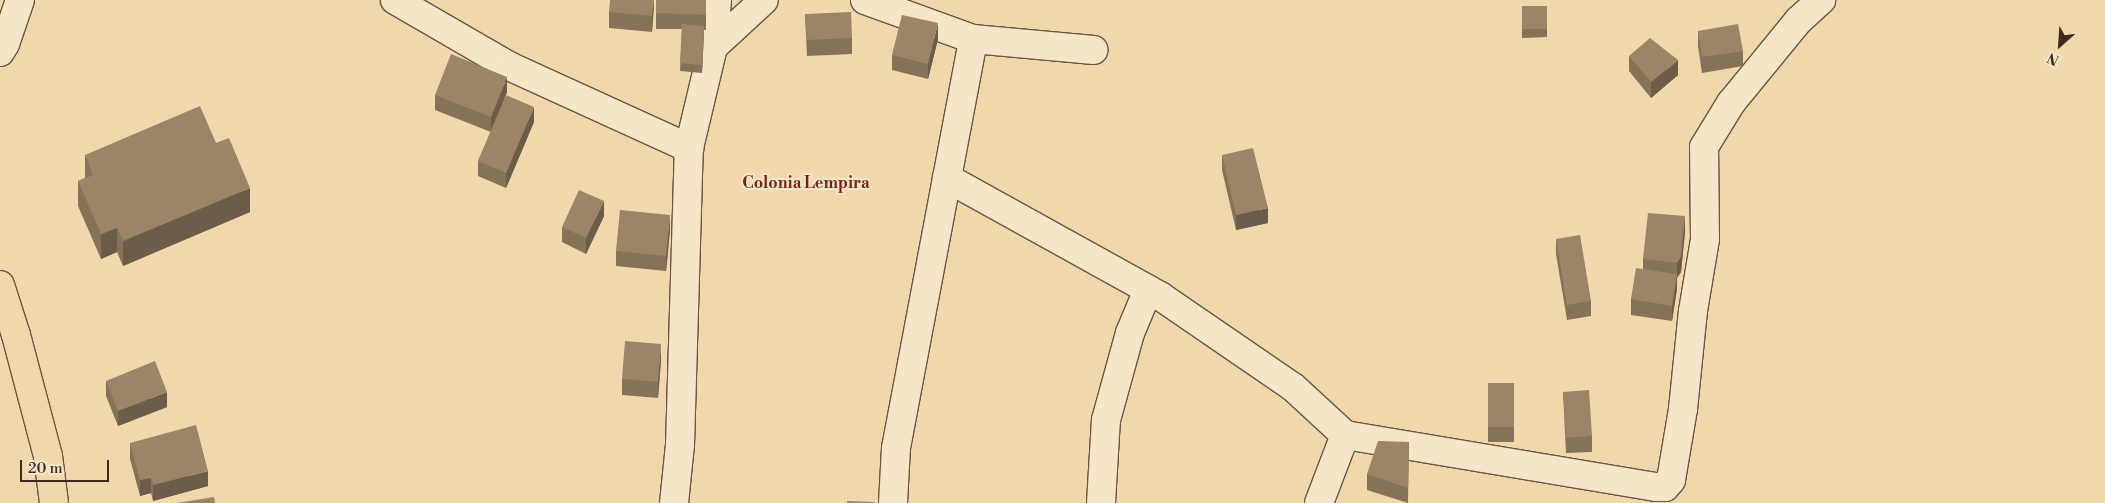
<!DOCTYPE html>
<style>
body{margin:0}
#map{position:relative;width:2105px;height:503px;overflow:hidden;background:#efd9ac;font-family:"Libre Bodoni",serif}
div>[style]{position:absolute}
.roads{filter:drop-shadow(1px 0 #6c5442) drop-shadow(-1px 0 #6c5442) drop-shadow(0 1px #6c5442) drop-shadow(0 -1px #6c5442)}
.minor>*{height:28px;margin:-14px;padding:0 14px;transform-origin:14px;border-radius:14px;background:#f5e6c9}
.major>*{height:28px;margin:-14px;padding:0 14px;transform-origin:14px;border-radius:14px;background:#efd9ac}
.wall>*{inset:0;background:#857259}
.shaded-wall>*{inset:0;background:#6c5c49}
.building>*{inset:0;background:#9b8468}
span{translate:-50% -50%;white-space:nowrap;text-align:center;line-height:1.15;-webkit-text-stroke:4px #f5e6c9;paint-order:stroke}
.neighbourhood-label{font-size:16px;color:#7a1f14;font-weight:700}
.north{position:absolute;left:2035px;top:20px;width:50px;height:50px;-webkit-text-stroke:4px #f5e6c9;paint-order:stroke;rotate:206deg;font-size:14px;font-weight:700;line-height:20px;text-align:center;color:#40281e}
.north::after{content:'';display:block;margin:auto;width:18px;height:22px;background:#40281e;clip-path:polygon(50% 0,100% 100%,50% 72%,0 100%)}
.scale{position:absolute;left:20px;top:460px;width:89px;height:22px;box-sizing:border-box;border:2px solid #40281e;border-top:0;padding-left:6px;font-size:15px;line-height:18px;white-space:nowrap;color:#40281e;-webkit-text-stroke:4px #f5e6c9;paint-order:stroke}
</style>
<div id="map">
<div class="roads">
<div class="minor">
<i style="left:395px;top:0;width:132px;rotate:30.1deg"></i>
<i style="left:509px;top:66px;width:198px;rotate:24.5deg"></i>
<i style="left:865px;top:0;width:115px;rotate:19.9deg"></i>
<i style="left:973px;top:39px;width:121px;rotate:5.2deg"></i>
<i style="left:713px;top:47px;width:69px;rotate:-42.7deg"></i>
<i style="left:0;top:52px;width:9px;rotate:-58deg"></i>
<i style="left:5px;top:44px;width:46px;rotate:-71.2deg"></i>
<i style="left:947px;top:178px;width:244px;rotate:29deg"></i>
<i style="left:1160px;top:296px;width:161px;rotate:34.4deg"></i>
<i style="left:1293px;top:387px;width:71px;rotate:42.7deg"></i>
<i style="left:1345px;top:435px;width:315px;rotate:9.5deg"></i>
<i style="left:1656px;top:487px;width:9px"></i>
<i style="left:1665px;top:487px;width:9px;rotate:-49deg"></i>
<i style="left:1671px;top:480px;width:72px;rotate:-80.4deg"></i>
<i style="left:1683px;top:409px;width:99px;rotate:-84.2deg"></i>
<i style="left:1693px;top:311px;width:73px;rotate:-80.5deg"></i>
<i style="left:1705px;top:239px;width:92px;rotate:-90.6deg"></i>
<i style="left:1704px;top:147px;width:52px;rotate:-58.5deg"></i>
<i style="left:1731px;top:103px;width:107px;rotate:-50.7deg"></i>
<i style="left:1799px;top:20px;width:30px;rotate:-42deg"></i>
<i style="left:674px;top:503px;width:58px;rotate:-84.1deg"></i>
<i style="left:680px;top:445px;width:297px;rotate:-88.3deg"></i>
<i style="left:689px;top:148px;width:104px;rotate:-76.6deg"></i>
<i style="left:713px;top:47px;width:47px;rotate:-85.1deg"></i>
<i style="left:893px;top:503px;width:55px;rotate:-86.9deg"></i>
<i style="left:896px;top:448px;width:416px;rotate:-79.3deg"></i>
<i style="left:1101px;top:503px;width:83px;rotate:-86.6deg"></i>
<i style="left:1106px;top:420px;width:90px;rotate:-74.6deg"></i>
<i style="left:1130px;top:333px;width:47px;rotate:-67.3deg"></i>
<i style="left:1319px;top:503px;width:73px;rotate:-69.1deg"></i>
</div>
<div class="major">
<i style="left:0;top:285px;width:52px;rotate:72.3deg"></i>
<i style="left:16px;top:335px;width:125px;rotate:75.2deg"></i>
<i style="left:48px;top:456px;width:47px;rotate:82.7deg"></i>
</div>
</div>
<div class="wall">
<i style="clip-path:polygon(654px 0,652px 32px,609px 28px,609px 12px)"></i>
<i style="clip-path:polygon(656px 0,706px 0,706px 30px,704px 30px,702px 73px,680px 71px,682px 29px,656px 29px)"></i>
<i style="clip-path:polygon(1522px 6px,1547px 6px,1547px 37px,1522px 38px)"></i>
<i style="clip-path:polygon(805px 14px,852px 38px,852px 54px,807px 56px)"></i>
<i style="clip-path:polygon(1698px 31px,1743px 51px,1743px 66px,1702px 73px,1698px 46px)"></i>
<i style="clip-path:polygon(938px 39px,928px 79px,892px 70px,892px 55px)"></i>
<i style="clip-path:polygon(1629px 56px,1678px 75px,1651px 98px,1629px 71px)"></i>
<i style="clip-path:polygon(507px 92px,500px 110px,534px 122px,506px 188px,478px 176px,478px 161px,491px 132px,435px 110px,435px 95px)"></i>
<i style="clip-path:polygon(216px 143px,250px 212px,123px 266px,117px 252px,101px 259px,78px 206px,78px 181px,85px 178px,85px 155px)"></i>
<i style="clip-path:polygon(1222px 155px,1268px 223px,1236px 230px,1222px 170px)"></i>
<i style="clip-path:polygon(604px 216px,586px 254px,562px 242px,562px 227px)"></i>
<i style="clip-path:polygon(670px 230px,666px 271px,616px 266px,616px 251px)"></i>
<i style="clip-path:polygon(1685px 232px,1681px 272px,1677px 278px,1677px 289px,1672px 321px,1631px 315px,1631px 299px,1643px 269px,1643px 259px)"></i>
<i style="clip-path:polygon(1556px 239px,1591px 301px,1591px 316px,1567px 320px,1556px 254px)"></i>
<i style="clip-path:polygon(661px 360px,658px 398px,622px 395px,622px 379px)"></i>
<i style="clip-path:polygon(106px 381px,167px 407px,118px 426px,106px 396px)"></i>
<i style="clip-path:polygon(1488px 383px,1514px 383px,1514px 442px,1488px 442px)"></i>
<i style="clip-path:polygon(1563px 392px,1592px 436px,1592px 452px,1566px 453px)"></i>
<i style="clip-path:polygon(1409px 442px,1408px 503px,1367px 490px,1367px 474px)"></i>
<i style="clip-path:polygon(130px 443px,208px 486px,153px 501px,151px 493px,140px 496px,130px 459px)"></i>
</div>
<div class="shaded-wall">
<i style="clip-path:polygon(654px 0,654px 7px,652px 32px,652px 16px)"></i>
<i style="clip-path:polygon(938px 23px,938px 39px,928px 79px,928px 64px)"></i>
<i style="clip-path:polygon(704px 26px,704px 34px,702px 73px,702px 65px)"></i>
<i style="clip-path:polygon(1678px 60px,1678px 75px,1651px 98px,1651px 82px)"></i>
<i style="clip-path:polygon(507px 77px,507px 92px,491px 132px,491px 117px)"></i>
<i style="clip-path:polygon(534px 107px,534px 122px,506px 188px,506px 173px)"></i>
<i style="clip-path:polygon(250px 188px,250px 212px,123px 266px,123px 241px)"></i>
<i style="clip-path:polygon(604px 201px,604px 216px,586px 254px,586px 238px)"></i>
<i style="clip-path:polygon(1268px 208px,1268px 223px,1236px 230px,1236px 215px)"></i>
<i style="clip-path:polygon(670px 215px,670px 230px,666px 271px,666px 256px)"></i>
<i style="clip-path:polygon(1685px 216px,1685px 232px,1681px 272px,1677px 278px,1677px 263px)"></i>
<i style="clip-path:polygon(117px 228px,117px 252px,101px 259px,101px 234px)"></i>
<i style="clip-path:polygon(1677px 274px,1677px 289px,1672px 321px,1672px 306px)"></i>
<i style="clip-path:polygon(661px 344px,661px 360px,658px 398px,658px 382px)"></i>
<i style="clip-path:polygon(167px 392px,167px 407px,118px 426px,118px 411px)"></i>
<i style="clip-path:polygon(208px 471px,208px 486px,153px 501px,153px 485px)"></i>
<i style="clip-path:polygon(151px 478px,151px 493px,140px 496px,140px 480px)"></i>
</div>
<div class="building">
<i style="clip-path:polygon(610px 0,654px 0,652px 16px,609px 12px)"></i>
<i style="clip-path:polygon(656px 0,706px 0,706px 15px,656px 13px)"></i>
<i style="clip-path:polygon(1522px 6px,1547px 6px,1547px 29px,1522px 29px)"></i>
<i style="clip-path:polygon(851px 12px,852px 38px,807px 40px,805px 14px)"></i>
<i style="clip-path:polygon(902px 15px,938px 23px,928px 64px,892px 55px)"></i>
<i style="clip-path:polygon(682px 24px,704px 26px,702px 65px,680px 63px)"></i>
<i style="clip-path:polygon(1738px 24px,1743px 51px,1702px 57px,1698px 31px)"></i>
<i style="clip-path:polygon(1650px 38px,1678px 60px,1651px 82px,1629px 56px)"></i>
<i style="clip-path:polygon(451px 54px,507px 77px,491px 117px,435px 95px)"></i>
<i style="clip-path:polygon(506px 95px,534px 107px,506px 173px,478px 161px)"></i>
<i style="clip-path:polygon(200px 106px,216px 143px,229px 138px,250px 188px,123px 241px,117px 228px,101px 234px,78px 181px,93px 175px,85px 155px)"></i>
<i style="clip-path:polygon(1253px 148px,1268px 208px,1236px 215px,1222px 155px)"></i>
<i style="clip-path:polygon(579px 190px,604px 201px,586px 238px,562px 227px)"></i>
<i style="clip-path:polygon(620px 210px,670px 215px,666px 256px,616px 251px)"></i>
<i style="clip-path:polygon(1648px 213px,1685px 216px,1681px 257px,1677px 263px,1643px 259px)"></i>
<i style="clip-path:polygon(1580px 235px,1591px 301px,1567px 305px,1556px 239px)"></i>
<i style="clip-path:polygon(1636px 268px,1677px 274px,1672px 306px,1631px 299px)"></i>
<i style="clip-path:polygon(625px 341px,661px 344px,658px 382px,622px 379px)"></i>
<i style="clip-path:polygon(155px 361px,167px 392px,118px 411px,106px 381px)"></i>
<i style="clip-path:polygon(1488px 383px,1514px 383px,1514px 427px,1488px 427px)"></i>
<i style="clip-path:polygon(1589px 390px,1592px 436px,1566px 438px,1563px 392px)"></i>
<i style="clip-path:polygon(196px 425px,208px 471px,153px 485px,151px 478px,140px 480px,130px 443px)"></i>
<i style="clip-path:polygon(1378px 441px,1409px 442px,1408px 488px,1367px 474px)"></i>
<i style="clip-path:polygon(214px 497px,215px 503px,177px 503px)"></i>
<i style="clip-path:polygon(847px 501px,875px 502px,875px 503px,847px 503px)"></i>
</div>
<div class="neighbourhood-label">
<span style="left:806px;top:183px">Colonia Lempira</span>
</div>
<div class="north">N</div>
<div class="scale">20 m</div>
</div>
